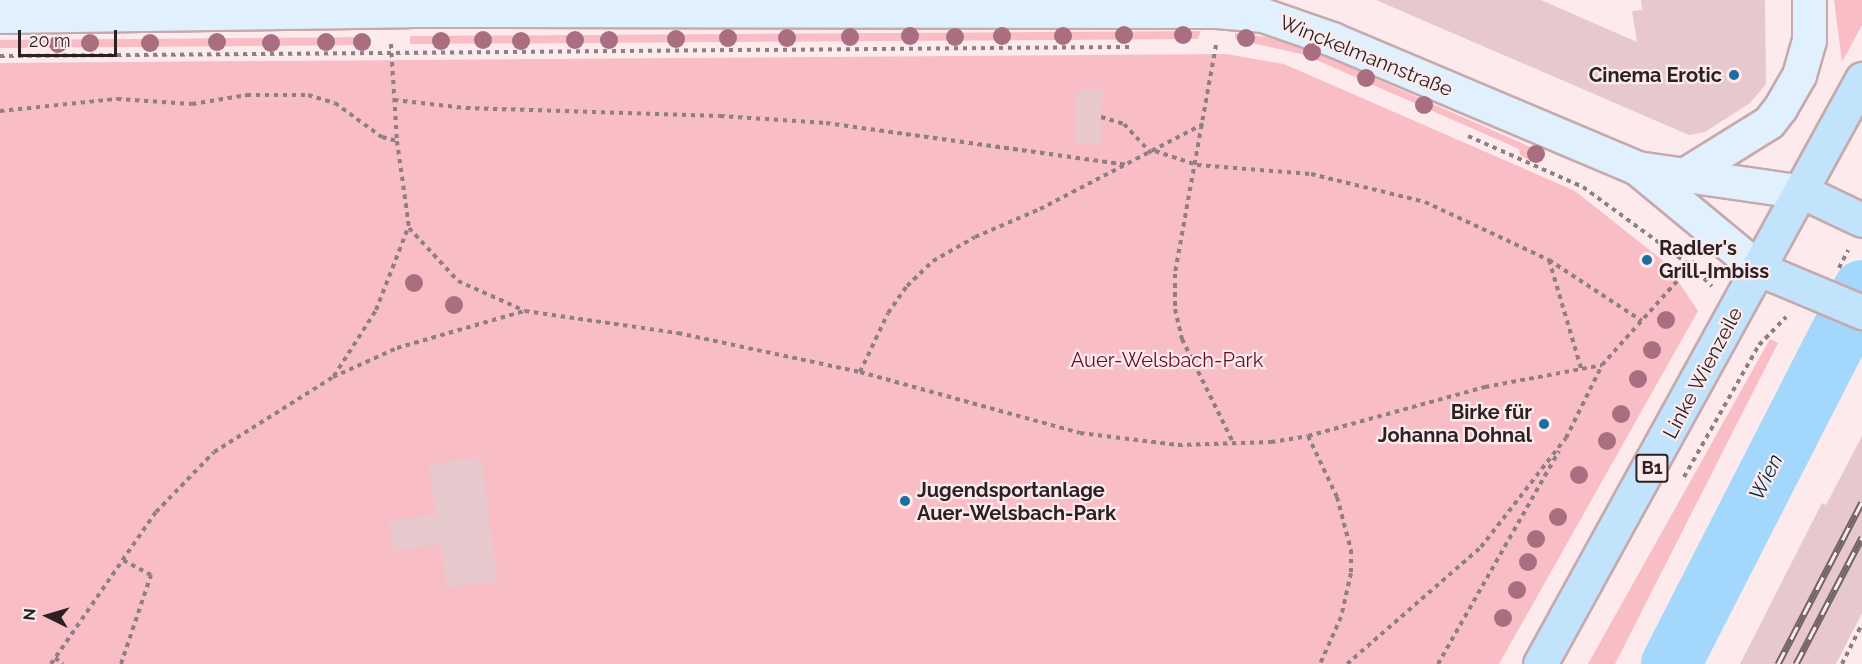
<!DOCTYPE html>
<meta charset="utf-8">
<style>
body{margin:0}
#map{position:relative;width:1862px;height:664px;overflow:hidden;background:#fdeaec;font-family:Raleway,sans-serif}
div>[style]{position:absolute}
.green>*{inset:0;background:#f9bdc5}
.river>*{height:60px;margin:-30px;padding:0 30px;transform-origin:30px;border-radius:30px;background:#a3d7fc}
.building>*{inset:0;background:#e7c9cd}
.path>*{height:4px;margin-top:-2px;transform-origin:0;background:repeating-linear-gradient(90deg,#8e7f80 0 4.5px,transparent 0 9px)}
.roads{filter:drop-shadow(2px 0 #c6a9ad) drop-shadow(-2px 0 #c6a9ad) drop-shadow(0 2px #c6a9ad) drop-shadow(0 -2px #c6a9ad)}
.secondary>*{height:33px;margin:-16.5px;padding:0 16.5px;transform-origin:16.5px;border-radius:16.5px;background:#e0f1fd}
.primary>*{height:33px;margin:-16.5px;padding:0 16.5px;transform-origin:16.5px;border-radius:16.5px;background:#c1e3fb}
.rail>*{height:7px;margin-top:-3.5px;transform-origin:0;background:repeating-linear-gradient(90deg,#fdeaec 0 14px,#726465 0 28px);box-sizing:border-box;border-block:2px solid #726465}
.trees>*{width:18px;height:18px;margin:-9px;border-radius:50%;background:#a96f80}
.dots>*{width:16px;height:16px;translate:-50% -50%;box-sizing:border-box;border:3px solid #fdeaec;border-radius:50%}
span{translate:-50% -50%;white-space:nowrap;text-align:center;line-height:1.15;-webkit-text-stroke:4.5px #fdeaec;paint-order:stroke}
.shield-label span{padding:2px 4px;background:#fdeaec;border:2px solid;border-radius:4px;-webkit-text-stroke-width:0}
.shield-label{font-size:18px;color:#2c2122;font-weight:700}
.street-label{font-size:20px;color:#2c2122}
.poi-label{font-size:20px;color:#2c2122;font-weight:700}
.right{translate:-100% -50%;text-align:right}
.left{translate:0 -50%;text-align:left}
.park-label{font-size:20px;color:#650a27}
.water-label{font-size:21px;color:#022c44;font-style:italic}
.north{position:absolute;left:18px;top:586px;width:60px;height:60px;-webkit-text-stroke:4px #fdeaec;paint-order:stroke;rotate:275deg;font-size:16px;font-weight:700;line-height:24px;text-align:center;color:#2c2122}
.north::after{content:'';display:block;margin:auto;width:21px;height:27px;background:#2c2122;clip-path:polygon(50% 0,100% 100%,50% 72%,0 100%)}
.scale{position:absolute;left:18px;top:30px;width:99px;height:27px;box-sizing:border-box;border:3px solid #2c2122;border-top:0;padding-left:8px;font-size:18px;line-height:21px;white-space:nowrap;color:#2c2122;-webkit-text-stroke:4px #fdeaec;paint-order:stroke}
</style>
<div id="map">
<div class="green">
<i style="clip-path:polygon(1834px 0,1862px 0,1862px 25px,1842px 62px)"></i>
<i style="clip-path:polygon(1201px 31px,1198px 39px,410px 44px,410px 36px)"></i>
<i style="clip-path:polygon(1235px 33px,1267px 37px,1313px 51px,1535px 149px,1543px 153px,1542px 158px,1536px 162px,1529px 160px,1520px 155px,1519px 149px,1305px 55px,1235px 39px)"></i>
<i style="clip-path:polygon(368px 37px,367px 45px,0 48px,0 40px)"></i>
<i style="clip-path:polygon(1226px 54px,1284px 64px,1575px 191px,1666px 263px,1698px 311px,1499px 664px,0 664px,0 63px)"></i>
<i style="clip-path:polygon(1770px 339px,1778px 343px,1615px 664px,1588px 664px)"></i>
</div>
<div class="river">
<i style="left:1671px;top:664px;width:420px;rotate:-62.9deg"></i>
</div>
<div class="building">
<i style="clip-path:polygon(1376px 0,1541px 0,1637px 42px,1632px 11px,1642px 10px,1641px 0,1765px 0,1766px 84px,1750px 103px,1705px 132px,1689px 135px)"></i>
<i style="clip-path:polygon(1076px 90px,1102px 90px,1101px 144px,1076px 144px)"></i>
<i style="clip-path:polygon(1862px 436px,1862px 613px,1836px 664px,1740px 664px,1822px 503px,1826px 505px)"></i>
<i style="clip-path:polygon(481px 457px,498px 581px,447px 588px,440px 544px,393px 551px,389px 520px,436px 515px,429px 464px)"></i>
</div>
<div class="path">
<i style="left:391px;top:44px;width:97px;rotate:86.5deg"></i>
<i style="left:397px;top:141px;width:88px;rotate:82.1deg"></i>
<i style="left:409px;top:228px;width:72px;rotate:47.2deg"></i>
<i style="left:458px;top:281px;width:73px;rotate:24.1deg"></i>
<i style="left:525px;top:311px;width:155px;rotate:8.2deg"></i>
<i style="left:678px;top:333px;width:186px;rotate:12.1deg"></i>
<i style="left:860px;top:372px;width:228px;rotate:15.5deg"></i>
<i style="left:1080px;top:433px;width:99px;rotate:7deg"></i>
<i style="left:1178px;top:445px;width:93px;rotate:-1.8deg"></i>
<i style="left:1271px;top:442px;width:37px;rotate:-9deg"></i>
<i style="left:1308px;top:436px;width:184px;rotate:-15.5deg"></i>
<i style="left:1485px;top:387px;width:119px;rotate:-10.6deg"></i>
<i style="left:1602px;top:365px;width:141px;rotate:-48.2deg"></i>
<i style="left:1216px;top:45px;width:233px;rotate:100.2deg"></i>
<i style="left:1175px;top:274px;width:35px;rotate:90deg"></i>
<i style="left:1175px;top:309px;width:31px;rotate:77deg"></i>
<i style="left:1182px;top:339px;width:117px;rotate:63.7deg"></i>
<i style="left:0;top:56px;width:1133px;rotate:-0.46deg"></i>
<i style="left:394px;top:100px;width:72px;rotate:6.3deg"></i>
<i style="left:466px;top:108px;width:254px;rotate:1.8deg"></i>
<i style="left:720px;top:116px;width:106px;rotate:3.8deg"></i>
<i style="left:826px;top:123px;width:305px;rotate:7.9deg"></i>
<i style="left:0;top:111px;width:118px;rotate:-5.9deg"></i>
<i style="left:117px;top:99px;width:75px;rotate:3.8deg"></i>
<i style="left:192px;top:104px;width:56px;rotate:-9.3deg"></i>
<i style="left:247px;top:95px;width:61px"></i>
<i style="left:308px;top:95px;width:28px;rotate:17deg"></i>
<i style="left:335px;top:103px;width:58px;rotate:35.9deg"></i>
<i style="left:382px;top:137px;width:16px;rotate:15deg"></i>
<i style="left:1101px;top:117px;width:24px;rotate:17deg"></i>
<i style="left:1124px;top:124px;width:40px;rotate:47deg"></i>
<i style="left:1468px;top:136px;width:126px;rotate:23.9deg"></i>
<i style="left:1583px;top:187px;width:134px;rotate:36.2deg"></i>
<i style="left:1691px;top:266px;width:29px;rotate:44deg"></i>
<i style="left:1155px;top:151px;width:44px;rotate:18.4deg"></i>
<i style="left:1197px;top:165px;width:114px;rotate:4.5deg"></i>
<i style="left:1311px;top:174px;width:117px;rotate:13.8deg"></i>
<i style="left:1425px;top:202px;width:137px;rotate:25.1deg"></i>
<i style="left:1549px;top:260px;width:111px;rotate:33.3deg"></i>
<i style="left:1549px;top:260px;width:113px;rotate:73.5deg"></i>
<i style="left:1839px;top:268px;width:20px;rotate:-63deg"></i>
<i style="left:860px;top:372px;width:65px;rotate:-64.6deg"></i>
<i style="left:888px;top:313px;width:33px;rotate:-55deg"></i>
<i style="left:907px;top:286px;width:36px;rotate:-44deg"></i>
<i style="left:933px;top:261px;width:48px;rotate:-29.7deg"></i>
<i style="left:975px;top:237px;width:71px;rotate:-23.3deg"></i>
<i style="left:1040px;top:209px;width:184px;rotate:-27.5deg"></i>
<i style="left:334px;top:376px;width:78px;rotate:-57.5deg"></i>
<i style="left:376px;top:310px;width:88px;rotate:-68.7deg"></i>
<i style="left:1308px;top:436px;width:68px;rotate:64.6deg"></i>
<i style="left:1337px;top:497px;width:55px;rotate:75.2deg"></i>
<i style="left:1351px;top:550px;width:23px;rotate:90deg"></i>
<i style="left:1351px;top:573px;width:45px;rotate:102.8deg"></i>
<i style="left:1341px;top:617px;width:51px;rotate:114.1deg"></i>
<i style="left:1684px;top:477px;width:152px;rotate:-60.4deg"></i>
<i style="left:1759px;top:345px;width:39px;rotate:-46deg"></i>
<i style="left:55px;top:658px;width:10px;rotate:37deg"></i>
<i style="left:51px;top:664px;width:185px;rotate:-55.4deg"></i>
<i style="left:156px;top:512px;width:83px;rotate:-46deg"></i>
<i style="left:214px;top:452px;width:141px;rotate:-32.2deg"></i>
<i style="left:333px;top:377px;width:70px;rotate:-24.4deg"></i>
<i style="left:397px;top:348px;width:132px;rotate:-16.2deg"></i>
<i style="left:121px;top:664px;width:94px;rotate:-71.4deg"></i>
<i style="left:151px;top:575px;width:32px;rotate:-152deg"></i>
<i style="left:1347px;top:664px;width:178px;rotate:-41.1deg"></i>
<i style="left:1481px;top:547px;width:138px;rotate:-52.1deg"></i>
<i style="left:1566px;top:438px;width:81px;rotate:-63.7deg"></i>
<i style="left:1438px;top:664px;width:245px;rotate:-60.4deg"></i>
<i style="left:1842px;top:664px;width:45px;rotate:-63.4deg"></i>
</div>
<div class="roads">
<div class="secondary">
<i style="left:0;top:16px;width:408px;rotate:-0.8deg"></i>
<i style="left:408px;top:10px;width:809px;rotate:0.07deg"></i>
<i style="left:1217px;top:11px;width:46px;rotate:5deg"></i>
<i style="left:1263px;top:15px;width:73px;rotate:19.2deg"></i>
<i style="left:1332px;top:39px;width:331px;rotate:22.9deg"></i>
<i style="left:1637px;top:168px;width:168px;rotate:8.2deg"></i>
<i style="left:1637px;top:168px;width:158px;rotate:39.6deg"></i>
<i style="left:1684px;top:175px;width:100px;rotate:-31.9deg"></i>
<i style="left:1769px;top:122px;width:18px;rotate:-52deg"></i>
<i style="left:1780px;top:108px;width:38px;rotate:-60deg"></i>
<i style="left:1799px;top:75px;width:36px;rotate:-74deg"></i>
<i style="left:1809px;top:40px;width:40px;rotate:-90deg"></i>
</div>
<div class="primary">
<i style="left:1803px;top:192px;width:65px;rotate:25.4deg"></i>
<i style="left:1759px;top:269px;width:112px;rotate:22.7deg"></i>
<i style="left:1540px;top:664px;width:668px;rotate:-61.17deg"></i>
</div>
</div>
<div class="rail">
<i style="left:1778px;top:664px;width:182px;rotate:-62.6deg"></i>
<i style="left:1796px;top:664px;width:143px;rotate:-62.5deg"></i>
</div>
<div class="trees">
<i style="left:1124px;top:35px"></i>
<i style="left:1183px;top:35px"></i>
<i style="left:910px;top:36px"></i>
<i style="left:1002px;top:36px"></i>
<i style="left:1063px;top:36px"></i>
<i style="left:850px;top:37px"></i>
<i style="left:955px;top:37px"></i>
<i style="left:728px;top:38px"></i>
<i style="left:787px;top:38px"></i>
<i style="left:1246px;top:38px"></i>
<i style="left:676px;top:39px"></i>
<i style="left:483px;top:40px"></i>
<i style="left:575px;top:40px"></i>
<i style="left:609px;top:40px"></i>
<i style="left:441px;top:41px"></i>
<i style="left:521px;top:41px"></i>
<i style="left:217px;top:42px"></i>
<i style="left:326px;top:42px"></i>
<i style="left:362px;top:42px"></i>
<i style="left:90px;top:43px"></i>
<i style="left:150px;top:43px"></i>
<i style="left:271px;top:43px"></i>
<i style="left:58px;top:44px"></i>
<i style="left:1312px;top:52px"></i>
<i style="left:1366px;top:78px"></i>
<i style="left:1424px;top:105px"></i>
<i style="left:1536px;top:154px"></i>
<i style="left:414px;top:283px"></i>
<i style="left:454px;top:305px"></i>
<i style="left:1666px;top:320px"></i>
<i style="left:1652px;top:350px"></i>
<i style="left:1638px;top:379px"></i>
<i style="left:1621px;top:414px"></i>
<i style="left:1607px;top:441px"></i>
<i style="left:1579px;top:475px"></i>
<i style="left:1558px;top:517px"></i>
<i style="left:1536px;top:539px"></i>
<i style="left:1528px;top:562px"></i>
<i style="left:1517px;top:590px"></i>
<i style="left:1503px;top:618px"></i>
</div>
<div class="dots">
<i style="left:1734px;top:75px;background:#1a6fa0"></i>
<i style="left:1647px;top:260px;background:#1a6fa0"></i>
<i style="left:1544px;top:424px;background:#1a6fa0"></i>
<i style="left:905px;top:501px;background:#1a6fa0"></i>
</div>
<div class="shield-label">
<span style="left:1652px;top:468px">B1</span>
</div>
<div class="street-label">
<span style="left:1366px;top:56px;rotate:22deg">Winckelmannstraße</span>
<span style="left:1703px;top:373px;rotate:-62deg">Linke Wienzeile</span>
</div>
<div class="poi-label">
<span class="right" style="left:1722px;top:75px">Cinema Erotic</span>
<span class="left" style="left:1659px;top:260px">Radler's<br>Grill-Imbiss</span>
<span class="right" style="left:1532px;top:424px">Birke für<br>Johanna Dohnal</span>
<span class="left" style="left:917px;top:502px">Jugendsportanlage<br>Auer-Welsbach-Park</span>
</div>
<div class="park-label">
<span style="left:1167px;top:360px">Auer-Welsbach-Park</span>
</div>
<div class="water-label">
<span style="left:1766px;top:477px;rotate:-63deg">Wien</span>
</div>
<div class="north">N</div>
<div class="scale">20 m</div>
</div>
